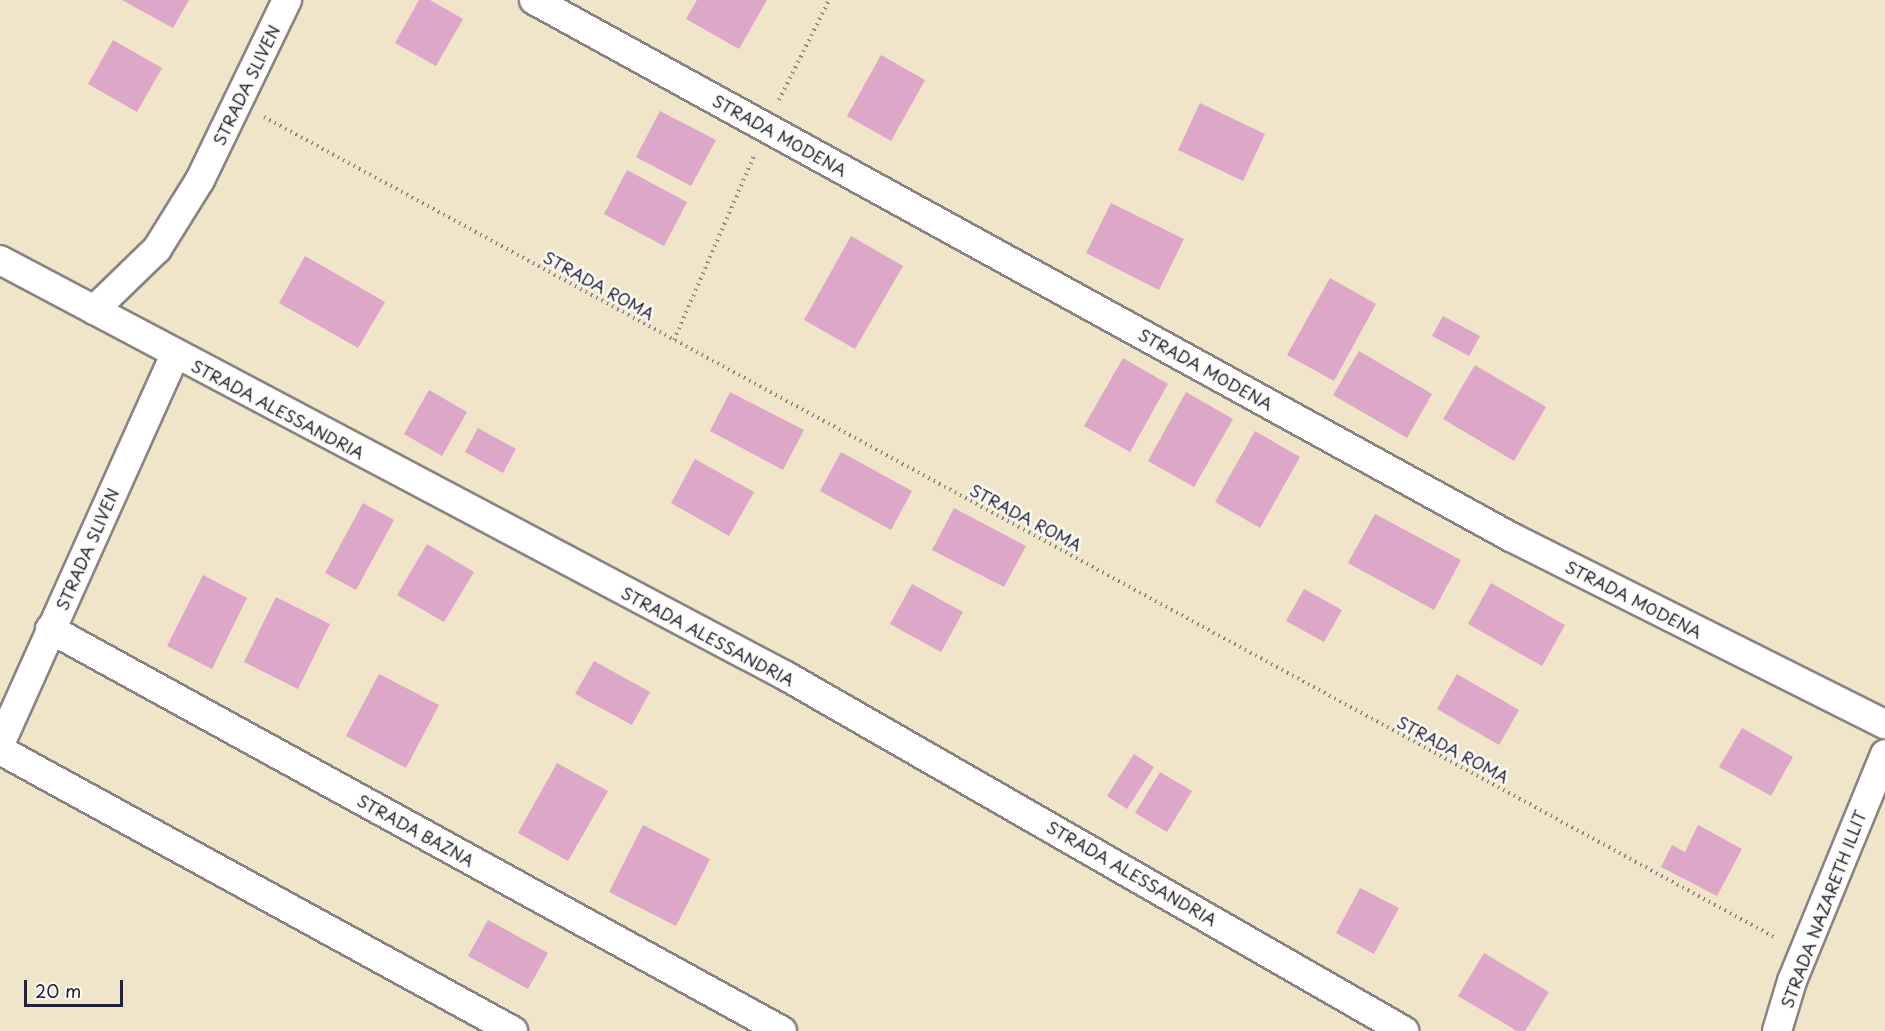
<!DOCTYPE html>
<style>
body{margin:0}
#map{position:relative;width:1885px;height:1031px;overflow:hidden;background:#f0e5c9;font-family:"Playpen Sans",sans-serif}
div>[style]{position:absolute}
.building>*{inset:0;background:#dca7c9}
.path>*{height:4px;margin-top:-2px;transform-origin:0;background:repeating-linear-gradient(90deg,#898482 0 1.5px,transparent 0 6px)}
.roads{filter:drop-shadow(2px 0 #898482) drop-shadow(-2px 0 #898482) drop-shadow(0 2px #898482) drop-shadow(0 -2px #898482)}
.minor>*{height:28px;margin:-14px;padding:0 14px;transform-origin:14px;border-radius:14px;background:#fff}
span{translate:-50% -50%;white-space:nowrap;text-align:center;line-height:1.15;-webkit-text-stroke:5px #fdfcf7;paint-order:stroke}
.street-label{font-size:16px;color:#22223b}
.scale{position:absolute;left:24px;top:980px;width:99px;height:27px;box-sizing:border-box;border:3px solid #22223b;border-top:0;padding-left:8px;font-size:18px;line-height:21px;white-space:nowrap;color:#22223b;-webkit-text-stroke:4px #fdfcf7;paint-order:stroke}
</style>
<div id="map">
<div class="building">
<i style="clip-path:polygon(122px 0,189px 0,173px 28px)"></i>
<i style="clip-path:polygon(419px 0,430px 0,463px 19px,436px 66px,395px 43px)"></i>
<i style="clip-path:polygon(697px 0,767px 0,739px 49px,686px 19px)"></i>
<i style="clip-path:polygon(113px 40px,162px 68px,137px 112px,88px 84px)"></i>
<i style="clip-path:polygon(881px 55px,925px 80px,891px 141px,847px 116px)"></i>
<i style="clip-path:polygon(1200px 103px,1265px 134px,1243px 181px,1178px 150px)"></i>
<i style="clip-path:polygon(660px 111px,716px 140px,691px 186px,636px 157px)"></i>
<i style="clip-path:polygon(627px 170px,687px 202px,664px 246px,604px 214px)"></i>
<i style="clip-path:polygon(1111px 203px,1184px 239px,1159px 290px,1086px 253px)"></i>
<i style="clip-path:polygon(851px 236px,903px 266px,855px 349px,804px 320px)"></i>
<i style="clip-path:polygon(305px 256px,385px 302px,358px 348px,279px 303px)"></i>
<i style="clip-path:polygon(1330px 278px,1376px 304px,1334px 381px,1287px 355px)"></i>
<i style="clip-path:polygon(1443px 316px,1480px 336px,1469px 356px,1432px 336px)"></i>
<i style="clip-path:polygon(1359px 351px,1432px 394px,1407px 438px,1333px 395px)"></i>
<i style="clip-path:polygon(1123px 358px,1168px 384px,1130px 452px,1084px 426px)"></i>
<i style="clip-path:polygon(1475px 365px,1546px 407px,1514px 461px,1443px 419px)"></i>
<i style="clip-path:polygon(429px 390px,467px 412px,442px 456px,404px 434px)"></i>
<i style="clip-path:polygon(730px 392px,804px 430px,783px 470px,710px 431px)"></i>
<i style="clip-path:polygon(1186px 392px,1233px 419px,1194px 487px,1148px 461px)"></i>
<i style="clip-path:polygon(478px 428px,516px 449px,503px 473px,465px 452px)"></i>
<i style="clip-path:polygon(1255px 431px,1300px 457px,1260px 528px,1215px 502px)"></i>
<i style="clip-path:polygon(841px 452px,912px 491px,891px 530px,820px 491px)"></i>
<i style="clip-path:polygon(695px 459px,754px 492px,729px 536px,671px 503px)"></i>
<i style="clip-path:polygon(363px 503px,394px 520px,356px 590px,325px 573px)"></i>
<i style="clip-path:polygon(954px 508px,1026px 546px,1004px 587px,932px 550px)"></i>
<i style="clip-path:polygon(1375px 514px,1461px 560px,1434px 610px,1348px 563px)"></i>
<i style="clip-path:polygon(427px 544px,474px 572px,444px 622px,397px 595px)"></i>
<i style="clip-path:polygon(203px 575px,247px 598px,212px 669px,167px 646px)"></i>
<i style="clip-path:polygon(1491px 583px,1565px 625px,1542px 666px,1468px 624px)"></i>
<i style="clip-path:polygon(912px 584px,963px 612px,941px 652px,890px 624px)"></i>
<i style="clip-path:polygon(1304px 589px,1342px 610px,1324px 642px,1286px 621px)"></i>
<i style="clip-path:polygon(276px 597px,330px 624px,298px 689px,244px 662px)"></i>
<i style="clip-path:polygon(594px 661px,650px 692px,632px 725px,575px 694px)"></i>
<i style="clip-path:polygon(379px 674px,439px 705px,406px 768px,346px 736px)"></i>
<i style="clip-path:polygon(1457px 674px,1519px 710px,1499px 745px,1437px 709px)"></i>
<i style="clip-path:polygon(1742px 728px,1793px 757px,1771px 796px,1719px 767px)"></i>
<i style="clip-path:polygon(1134px 754px,1154px 767px,1127px 809px,1107px 796px)"></i>
<i style="clip-path:polygon(557px 763px,608px 791px,568px 861px,518px 833px)"></i>
<i style="clip-path:polygon(1160px 772px,1192px 791px,1167px 832px,1135px 813px)"></i>
<i style="clip-path:polygon(643px 825px,710px 859px,676px 926px,609px 892px)"></i>
<i style="clip-path:polygon(1698px 825px,1742px 849px,1717px 896px,1661px 867px,1672px 845px,1685px 852px)"></i>
<i style="clip-path:polygon(1360px 888px,1399px 908px,1374px 954px,1336px 933px)"></i>
<i style="clip-path:polygon(488px 920px,548px 953px,528px 989px,468px 956px)"></i>
<i style="clip-path:polygon(1484px 953px,1549px 992px,1525px 1031px,1517px 1031px,1458px 996px)"></i>
</div>
<div class="path">
<i style="left:779px;top:100px;width:112px;rotate:-63.4deg"></i>
<i style="left:264px;top:117px;width:1721px;rotate:28.5deg"></i>
<i style="left:674px;top:340px;width:201px;rotate:-66.5deg"></i>
</div>
<div class="roads">
<div class="minor">
<i style="left:534px;top:0;width:1115px;rotate:28.8deg"></i>
<i style="left:1511px;top:537px;width:418px;rotate:26.6deg"></i>
<i style="left:0;top:260px;width:889px;rotate:27.89deg"></i>
<i style="left:786px;top:676px;width:713px;rotate:29.87deg"></i>
<i style="left:94px;top:310px;width:88px;rotate:-44.1deg"></i>
<i style="left:157px;top:249px;width:81px;rotate:-58.1deg"></i>
<i style="left:200px;top:180px;width:200px;rotate:-64.2deg"></i>
<i style="left:50px;top:629px;width:835px;rotate:28.77deg"></i>
<i style="left:0;top:744px;width:427px;rotate:-65.8deg"></i>
<i style="left:0;top:750px;width:585px;rotate:28.71deg"></i>
<i style="left:1777px;top:1031px;width:52px;rotate:-73.3deg"></i>
<i style="left:1792px;top:981px;width:245px;rotate:-67.7deg"></i>
</div>
</div>
<div class="street-label">
<span style="left:246px;top:85px;rotate:-64deg">STRADA SLIVEN</span>
<span style="left:780px;top:135px;rotate:29deg">STRADA MODENA</span>
<span style="left:599px;top:285px;rotate:29deg">STRADA ROMA</span>
<span style="left:1206px;top:369px;rotate:29deg">STRADA MODENA</span>
<span style="left:278px;top:409px;rotate:28deg">STRADA ALESSANDRIA</span>
<span style="left:1026px;top:517px;rotate:28deg">STRADA ROMA</span>
<span style="left:87px;top:549px;rotate:-66deg">STRADA SLIVEN</span>
<span style="left:1634px;top:599px;rotate:27deg">STRADA MODENA</span>
<span style="left:708px;top:636px;rotate:28deg">STRADA ALESSANDRIA</span>
<span style="left:1453px;top:749px;rotate:28deg">STRADA ROMA</span>
<span style="left:416px;top:830px;rotate:29deg">STRADA BAZNA</span>
<span style="left:1132px;top:873px;rotate:30deg">STRADA ALESSANDRIA</span>
<span style="left:1823px;top:909px;rotate:-69deg">STRADA NAZARETH ILLIT</span>
</div>
<div class="scale">20 m</div>
</div>
